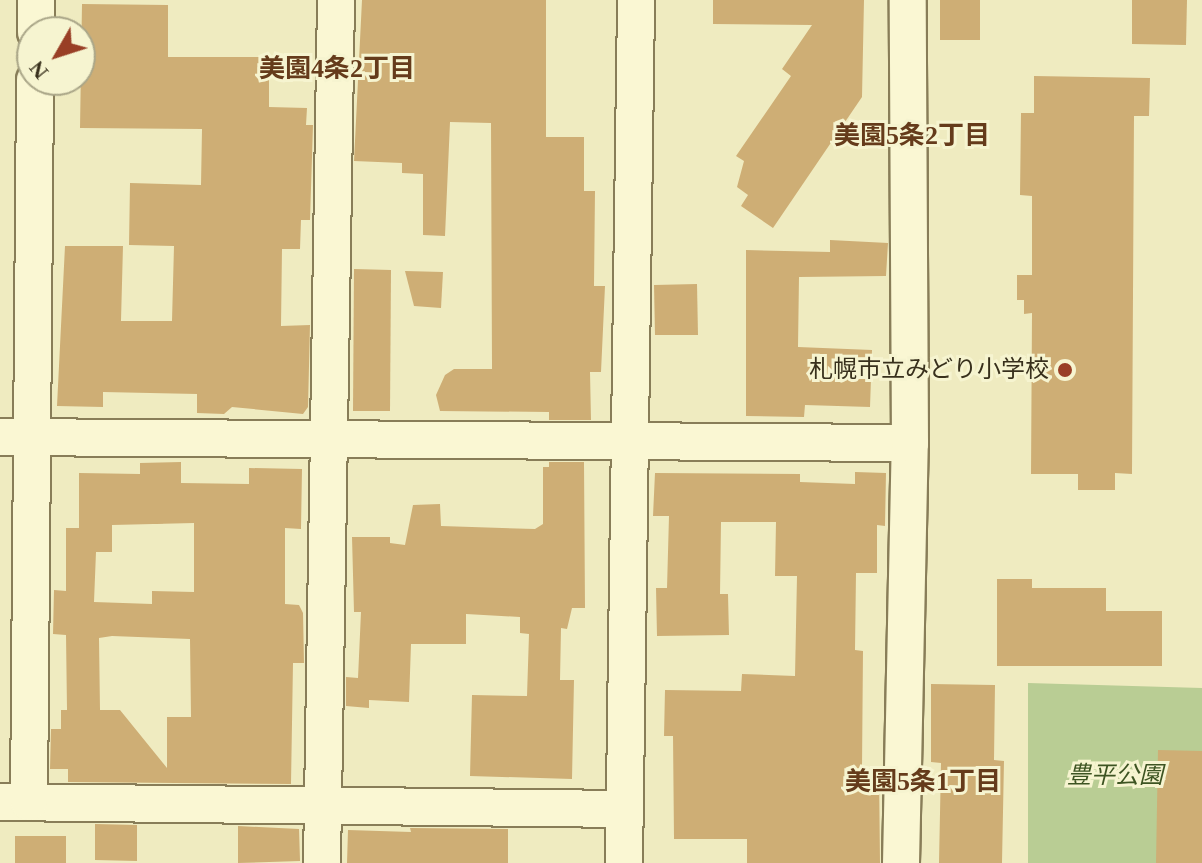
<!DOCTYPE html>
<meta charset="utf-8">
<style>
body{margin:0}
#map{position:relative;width:1202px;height:863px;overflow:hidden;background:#efebc0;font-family:"Times New Roman","Noto Sans JP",serif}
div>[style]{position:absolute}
.green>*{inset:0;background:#b9cd94}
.building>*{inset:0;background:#ceae75}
.roads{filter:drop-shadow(2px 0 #887d58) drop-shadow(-2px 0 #887d58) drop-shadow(0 2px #887d58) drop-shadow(0 -2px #887d58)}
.minor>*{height:36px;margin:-18px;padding:0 18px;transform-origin:18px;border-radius:18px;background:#faf7d3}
.dots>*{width:22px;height:22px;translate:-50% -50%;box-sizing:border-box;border:4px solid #f6f4d0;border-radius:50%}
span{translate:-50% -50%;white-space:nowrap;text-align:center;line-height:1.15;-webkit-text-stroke:6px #f6f4d0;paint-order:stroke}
.poi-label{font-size:24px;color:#38301c}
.right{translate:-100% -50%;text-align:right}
.park-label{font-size:24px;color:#3d5422;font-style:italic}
.neighbourhood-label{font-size:26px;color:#653b1b;font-weight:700}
.north{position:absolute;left:16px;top:16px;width:80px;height:80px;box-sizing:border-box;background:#f6f4d0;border:2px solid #aaa688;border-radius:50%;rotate:231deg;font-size:22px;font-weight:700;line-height:32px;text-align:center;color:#38301c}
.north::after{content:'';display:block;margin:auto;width:28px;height:36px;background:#993f26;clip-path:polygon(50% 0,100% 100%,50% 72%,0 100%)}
</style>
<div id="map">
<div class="green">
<i style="clip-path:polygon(1028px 683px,1202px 688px,1202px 863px,1028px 863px)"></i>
</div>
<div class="building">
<i style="clip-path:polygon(362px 0,546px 0,546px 137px,584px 137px,584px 191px,595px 191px,594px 286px,605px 286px,601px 372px,590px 372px,591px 420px,549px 420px,549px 412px,440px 411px,436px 395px,445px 375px,454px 369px,492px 369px,491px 123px,450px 122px,445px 236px,423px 235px,423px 174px,402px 173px,402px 163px,354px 161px)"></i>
<i style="clip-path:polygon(713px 0,864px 0,862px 97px,773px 228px,741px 206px,748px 195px,737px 187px,744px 161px,736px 156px,791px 76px,782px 69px,812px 25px,713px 24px)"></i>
<i style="clip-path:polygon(940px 0,980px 0,980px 40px,940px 40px)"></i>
<i style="clip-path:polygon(1132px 0,1187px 0,1186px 45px,1132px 44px)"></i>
<i style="clip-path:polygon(82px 4px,168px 5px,168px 57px,269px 57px,269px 107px,307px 108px,306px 125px,313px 125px,310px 220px,301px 220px,300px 249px,282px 249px,281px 326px,310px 325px,308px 407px,303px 414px,232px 407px,224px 414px,197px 413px,197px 394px,103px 392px,103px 407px,57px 406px,65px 246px,123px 246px,121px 321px,172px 321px,174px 246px,129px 245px,130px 183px,201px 185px,202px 129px,80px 128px)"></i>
<i style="clip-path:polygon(1034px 76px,1150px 78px,1149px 116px,1134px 116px,1132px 474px,1115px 473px,1115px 490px,1078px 490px,1078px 474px,1031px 474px,1032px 313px,1024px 314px,1024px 300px,1017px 300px,1017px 275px,1032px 275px,1032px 196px,1020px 195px,1021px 113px,1034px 113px)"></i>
<i style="clip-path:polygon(830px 240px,888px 243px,886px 276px,799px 277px,798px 347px,872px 350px,870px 407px,805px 405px,804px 417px,746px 416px,746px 250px,830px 252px)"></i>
<i style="clip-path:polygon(354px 269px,391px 270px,390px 411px,353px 411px)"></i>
<i style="clip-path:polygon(405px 271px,443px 272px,441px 308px,414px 306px)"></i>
<i style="clip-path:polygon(697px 284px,698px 335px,655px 335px,654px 285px)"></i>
<i style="clip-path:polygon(evenodd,181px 462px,181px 483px,249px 484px,249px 468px,302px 469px,301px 529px,285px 528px,285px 604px,299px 605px,303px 613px,304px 663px,293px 663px,291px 784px,68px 782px,68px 769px,50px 769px,51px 729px,61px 729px,61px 710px,67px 710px,66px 635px,53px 634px,54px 590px,66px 591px,66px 528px,79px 528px,79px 473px,140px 474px,140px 463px,181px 462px,194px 523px,194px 592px,152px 591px,152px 604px,94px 602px,96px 552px,112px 552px,112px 525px,194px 523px,181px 462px,112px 636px,190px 639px,191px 717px,167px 717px,167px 768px,120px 710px,100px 710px,99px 638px,112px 636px)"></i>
<i style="clip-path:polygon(549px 462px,584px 462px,585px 608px,572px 608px,567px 629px,561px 628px,560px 680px,574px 680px,572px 779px,470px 776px,472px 695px,527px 696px,529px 634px,520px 633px,520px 617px,466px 614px,466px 644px,411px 644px,409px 702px,369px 700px,369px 708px,346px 706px,346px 677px,358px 678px,361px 612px,354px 612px,352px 537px,390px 537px,390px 543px,405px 545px,413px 505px,440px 504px,441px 526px,535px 529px,543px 524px,543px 467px,549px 467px)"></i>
<i style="clip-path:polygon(855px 472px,886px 473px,885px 526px,877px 525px,877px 573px,856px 573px,855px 650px,863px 651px,862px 768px,879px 768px,880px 863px,747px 863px,747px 839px,674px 839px,673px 736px,664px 736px,665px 690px,741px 691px,742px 674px,795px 676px,797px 576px,775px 576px,776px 522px,721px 522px,720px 594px,728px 594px,729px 635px,657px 636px,656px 588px,667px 588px,669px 516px,653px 516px,655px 473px,800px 474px,800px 482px,855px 484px)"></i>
<i style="clip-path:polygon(997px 579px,1032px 579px,1032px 588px,1106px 588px,1106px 611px,1162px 611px,1162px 666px,997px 666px)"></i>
<i style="clip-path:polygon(931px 684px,995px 685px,994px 760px,1004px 761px,1002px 863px,939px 863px,941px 763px,931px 762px)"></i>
<i style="clip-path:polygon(1158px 750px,1202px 751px,1202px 863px,1156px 863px)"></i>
<i style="clip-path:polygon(95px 824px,137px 825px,137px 861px,95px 860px)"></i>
<i style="clip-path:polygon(238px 826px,299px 829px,300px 861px,238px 863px)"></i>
<i style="clip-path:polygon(410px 828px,508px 829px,508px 863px,347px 863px,348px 830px,411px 832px)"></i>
<i style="clip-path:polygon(15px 836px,66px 836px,66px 863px,15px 863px)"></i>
</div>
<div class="roads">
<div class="minor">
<i style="left:36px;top:32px;width:32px;rotate:-90deg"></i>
<i style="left:0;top:437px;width:910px;rotate:0.38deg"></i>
<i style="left:0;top:802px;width:624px;rotate:0.64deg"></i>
<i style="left:29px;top:802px;width:722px;rotate:-89.52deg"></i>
<i style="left:322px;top:863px;width:863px;rotate:-89.07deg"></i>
<i style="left:624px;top:863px;width:863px;rotate:-89.2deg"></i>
<i style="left:901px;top:863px;width:420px;rotate:-88.8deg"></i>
<i style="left:910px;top:443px;width:443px;rotate:-90.3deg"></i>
</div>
</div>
<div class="dots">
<i style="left:1065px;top:370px;background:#993f26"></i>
</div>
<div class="poi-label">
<span class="right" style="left:1049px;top:370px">札幌市立みどり小学校</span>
</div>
<div class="park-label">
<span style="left:1115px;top:776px">豊平公園</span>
</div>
<div class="neighbourhood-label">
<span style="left:337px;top:69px">美園4条2丁目</span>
<span style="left:912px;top:136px">美園5条2丁目</span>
<span style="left:923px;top:782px">美園5条1丁目</span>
</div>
<div class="north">N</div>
</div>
